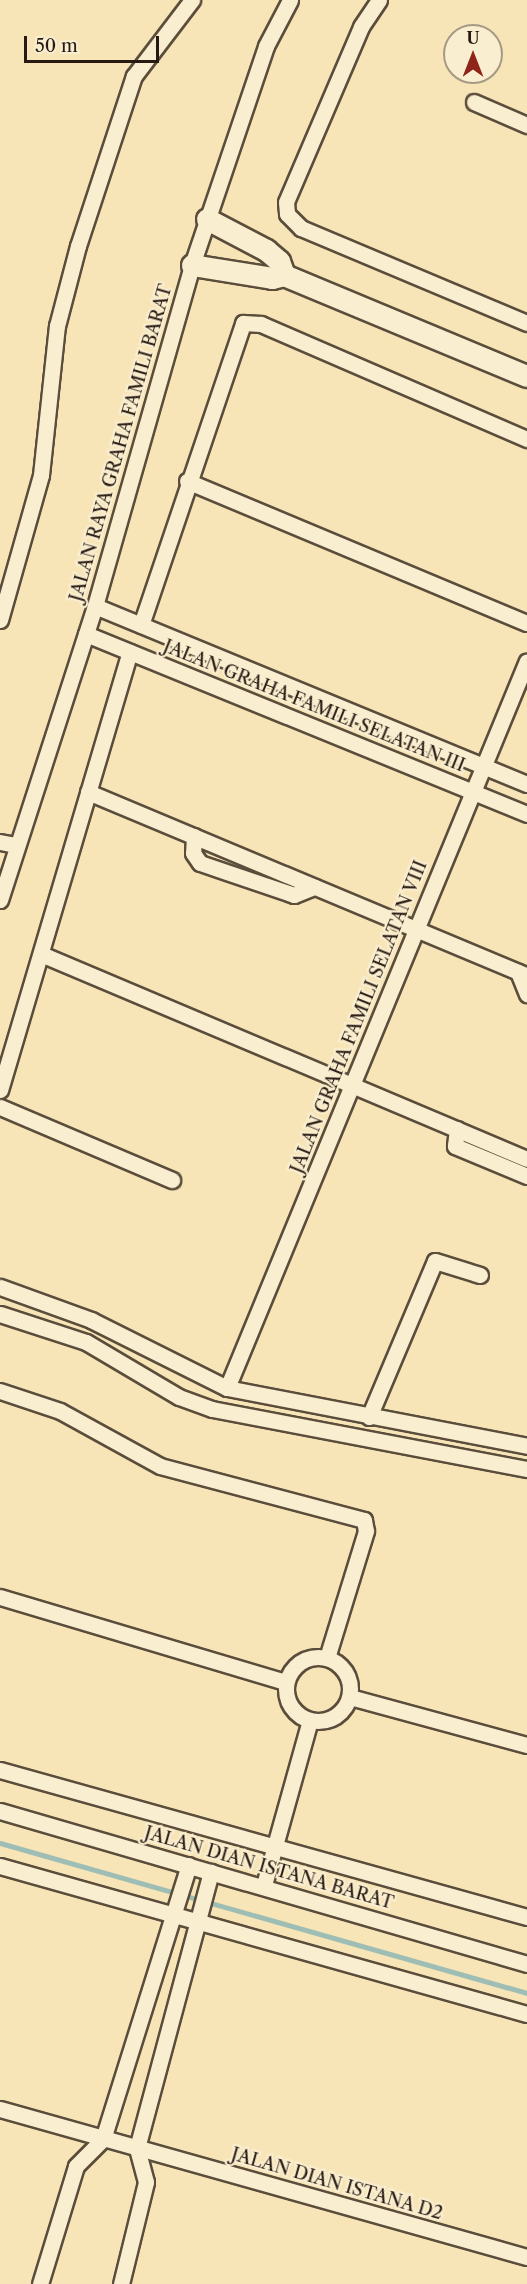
<!DOCTYPE html>
<style>
body{margin:0}
#map{position:relative;width:527px;height:2284px;overflow:hidden;background:#f7e5b7;font-family:"Libre Caslon Text",serif}
div>[style]{position:absolute}
.stream>*{height:5px;margin:-2.5px;padding:0 2.5px;transform-origin:2.5px;border-radius:2.5px;background:#9ebeb5}
.roads{filter:drop-shadow(2px 0 #5b4d3b) drop-shadow(-2px 0 #5b4d3b) drop-shadow(0 2px #5b4d3b) drop-shadow(0 -2px #5b4d3b)}
.street>*{height:15px;margin:-7.5px;padding:0 7.5px;transform-origin:7.5px;border-radius:7.5px;background:#faeed0}
.street>.ring{margin:-7.5px;padding:0;box-sizing:content-box;background:none;border:15px solid #faeed0;border-radius:50%}
.secondary>*{height:21px;margin:-10.5px;padding:0 10.5px;transform-origin:10.5px;border-radius:10.5px;background:#faeed0}
span{translate:-50% -50%;white-space:nowrap;text-align:center;line-height:1.15;-webkit-text-stroke:4.5px #faeed0;paint-order:stroke}
.street-label{font-size:18px;color:#271a12}
.north{position:absolute;left:443px;top:24px;width:60px;height:60px;box-sizing:border-box;background:#faeed0;border:2px solid #a69984;border-radius:50%;rotate:0deg;font-size:16px;font-weight:700;line-height:24px;text-align:center;color:#271a12}
.north::after{content:'';display:block;margin:auto;width:21px;height:27px;background:#8f2418;clip-path:polygon(50% 0,100% 100%,50% 72%,0 100%)}
.scale{position:absolute;left:24px;top:36px;width:135px;height:27px;box-sizing:border-box;border:3px solid #271a12;border-top:0;padding-left:8px;font-size:18px;line-height:21px;white-space:nowrap;color:#271a12;-webkit-text-stroke:4px #faeed0;paint-order:stroke}
</style>
<div id="map">
<div class="stream">
<i style="left:0;top:1843px;width:548px;rotate:15.89deg"></i>
</div>
<div class="roads">
<div class="street">
<i style="left:379px;top:0;width:32px;rotate:124deg"></i>
<i style="left:361px;top:27px;width:190px;rotate:113.2deg"></i>
<i style="left:286px;top:202px;width:12px;rotate:85deg"></i>
<i style="left:287px;top:214px;width:20px;rotate:45deg"></i>
<i style="left:301px;top:228px;width:245px;rotate:22.8deg"></i>
<i style="left:474px;top:102px;width:58px;rotate:23.5deg"></i>
<i style="left:187px;top:481px;width:368px;rotate:22.7deg"></i>
<i style="left:95px;top:606px;width:467px;rotate:22.4deg"></i>
<i style="left:0;top:620px;width:151px;rotate:-74.2deg"></i>
<i style="left:41px;top:475px;width:150px;rotate:-83.9deg"></i>
<i style="left:57px;top:326px;width:83px;rotate:-75.3deg"></i>
<i style="left:78px;top:246px;width:179px;rotate:-71.8deg"></i>
<i style="left:134px;top:76px;width:96px;rotate:-52.7deg"></i>
<i style="left:141px;top:625px;width:319px;rotate:-71.3deg"></i>
<i style="left:243px;top:323px;width:18px;rotate:3deg"></i>
<i style="left:261px;top:324px;width:290px;rotate:23.4deg"></i>
<i style="left:86px;top:634px;width:476px;rotate:22.2deg"></i>
<i style="left:88px;top:792px;width:476px;rotate:22.7deg"></i>
<i style="left:194px;top:836px;width:17px;rotate:93deg"></i>
<i style="left:193px;top:853px;width:12px;rotate:55deg"></i>
<i style="left:200px;top:863px;width:99px;rotate:18.8deg"></i>
<i style="left:294px;top:895px;width:22px;rotate:-22deg"></i>
<i style="left:0;top:842px;width:15px;rotate:11deg"></i>
<i style="left:0;top:900px;width:309px;rotate:-72.1deg"></i>
<i style="left:95px;top:606px;width:355px;rotate:-74.1deg"></i>
<i style="left:192px;top:265px;width:231px;rotate:-71.3deg"></i>
<i style="left:266px;top:46px;width:52px;rotate:-62.4deg"></i>
<i style="left:41px;top:954px;width:527px;rotate:22.87deg"></i>
<i style="left:518px;top:972px;width:24px;rotate:68deg"></i>
<i style="left:0;top:1090px;width:457px;rotate:-73.5deg"></i>
<i style="left:0;top:1107px;width:187px;rotate:23deg"></i>
<i style="left:457px;top:1129px;width:17px;rotate:97deg"></i>
<i style="left:455px;top:1146px;width:78px;rotate:22.6deg"></i>
<i style="left:0;top:1287px;width:97px;rotate:19.9deg"></i>
<i style="left:91px;top:1320px;width:152px;rotate:26.6deg"></i>
<i style="left:227px;top:1388px;width:306px;rotate:10.9deg"></i>
<i style="left:0;top:1314px;width:90px;rotate:18deg"></i>
<i style="left:86px;top:1342px;width:108px;rotate:30.6deg"></i>
<i style="left:179px;top:1397px;width:35px;rotate:20deg"></i>
<i style="left:212px;top:1409px;width:321px;rotate:10.8deg"></i>
<i style="left:227px;top:1388px;width:786px;rotate:-67.58deg"></i>
<i style="left:0;top:1391px;width:63px;rotate:18.4deg"></i>
<i style="left:60px;top:1411px;width:114px;rotate:28.8deg"></i>
<i style="left:160px;top:1466px;width:211px;rotate:14.8deg"></i>
<i style="left:364px;top:1520px;width:11px;rotate:80deg"></i>
<i style="left:366px;top:1531px;width:133px;rotate:107.1deg"></i>
<i style="left:369px;top:1417px;width:169px;rotate:-67.1deg"></i>
<i style="left:435px;top:1261px;width:47px;rotate:17.3deg"></i>
<i style="left:0;top:1597px;width:298px;rotate:16.6deg"></i>
<i class="ring" style="left:286px;top:1657px;width:49px;height:49px"></i>
<i style="left:350px;top:1697px;width:183px;rotate:15.2deg"></i>
<i style="left:0;top:1770px;width:547px;rotate:15.59deg"></i>
<i style="left:0;top:1811px;width:549px;rotate:16.19deg"></i>
<i style="left:0;top:1866px;width:547px;rotate:15.69deg"></i>
<i style="left:264px;top:1885px;width:171px;rotate:-74.4deg"></i>
<i style="left:0;top:2109px;width:547px;rotate:15.69deg"></i>
<i style="left:103px;top:2139px;width:287px;rotate:-72.6deg"></i>
<i style="left:137px;top:2148px;width:286px;rotate:-75deg"></i>
<i style="left:40px;top:2284px;width:123px;rotate:-73deg"></i>
<i style="left:76px;top:2166px;width:38px;rotate:-45deg"></i>
<i style="left:121px;top:2284px;width:105px;rotate:-76.2deg"></i>
<i style="left:146px;top:2182px;width:35px;rotate:-105deg"></i>
</div>
<div class="secondary">
<i style="left:207px;top:219px;width:67px;rotate:27.7deg"></i>
<i style="left:266px;top:250px;width:17px;rotate:40deg"></i>
<i style="left:279px;top:261px;width:15px;rotate:70deg"></i>
<i style="left:192px;top:265px;width:81px;rotate:9.2deg"></i>
<i style="left:272px;top:278px;width:12px;rotate:-14deg"></i>
<i style="left:284px;top:275px;width:263px;rotate:22.6deg"></i>
</div>
</div>
<div class="street-label">
<span style="left:121px;top:443px;rotate:-74deg">JALAN RAYA GRAHA FAMILI BARAT</span>
<span style="left:314px;top:706px;rotate:22deg">JALAN GRAHA FAMILI SELATAN III</span>
<span style="left:359px;top:1017px;rotate:-68deg">JALAN GRAHA FAMILI SELATAN VIII</span>
<span style="left:269px;top:1868px;rotate:16deg">JALAN DIAN ISTANA BARAT</span>
<span style="left:337px;top:2184px;rotate:16deg">JALAN DIAN ISTANA D2</span>
</div>
<div class="north">U</div>
<div class="scale">50 m</div>
</div>
